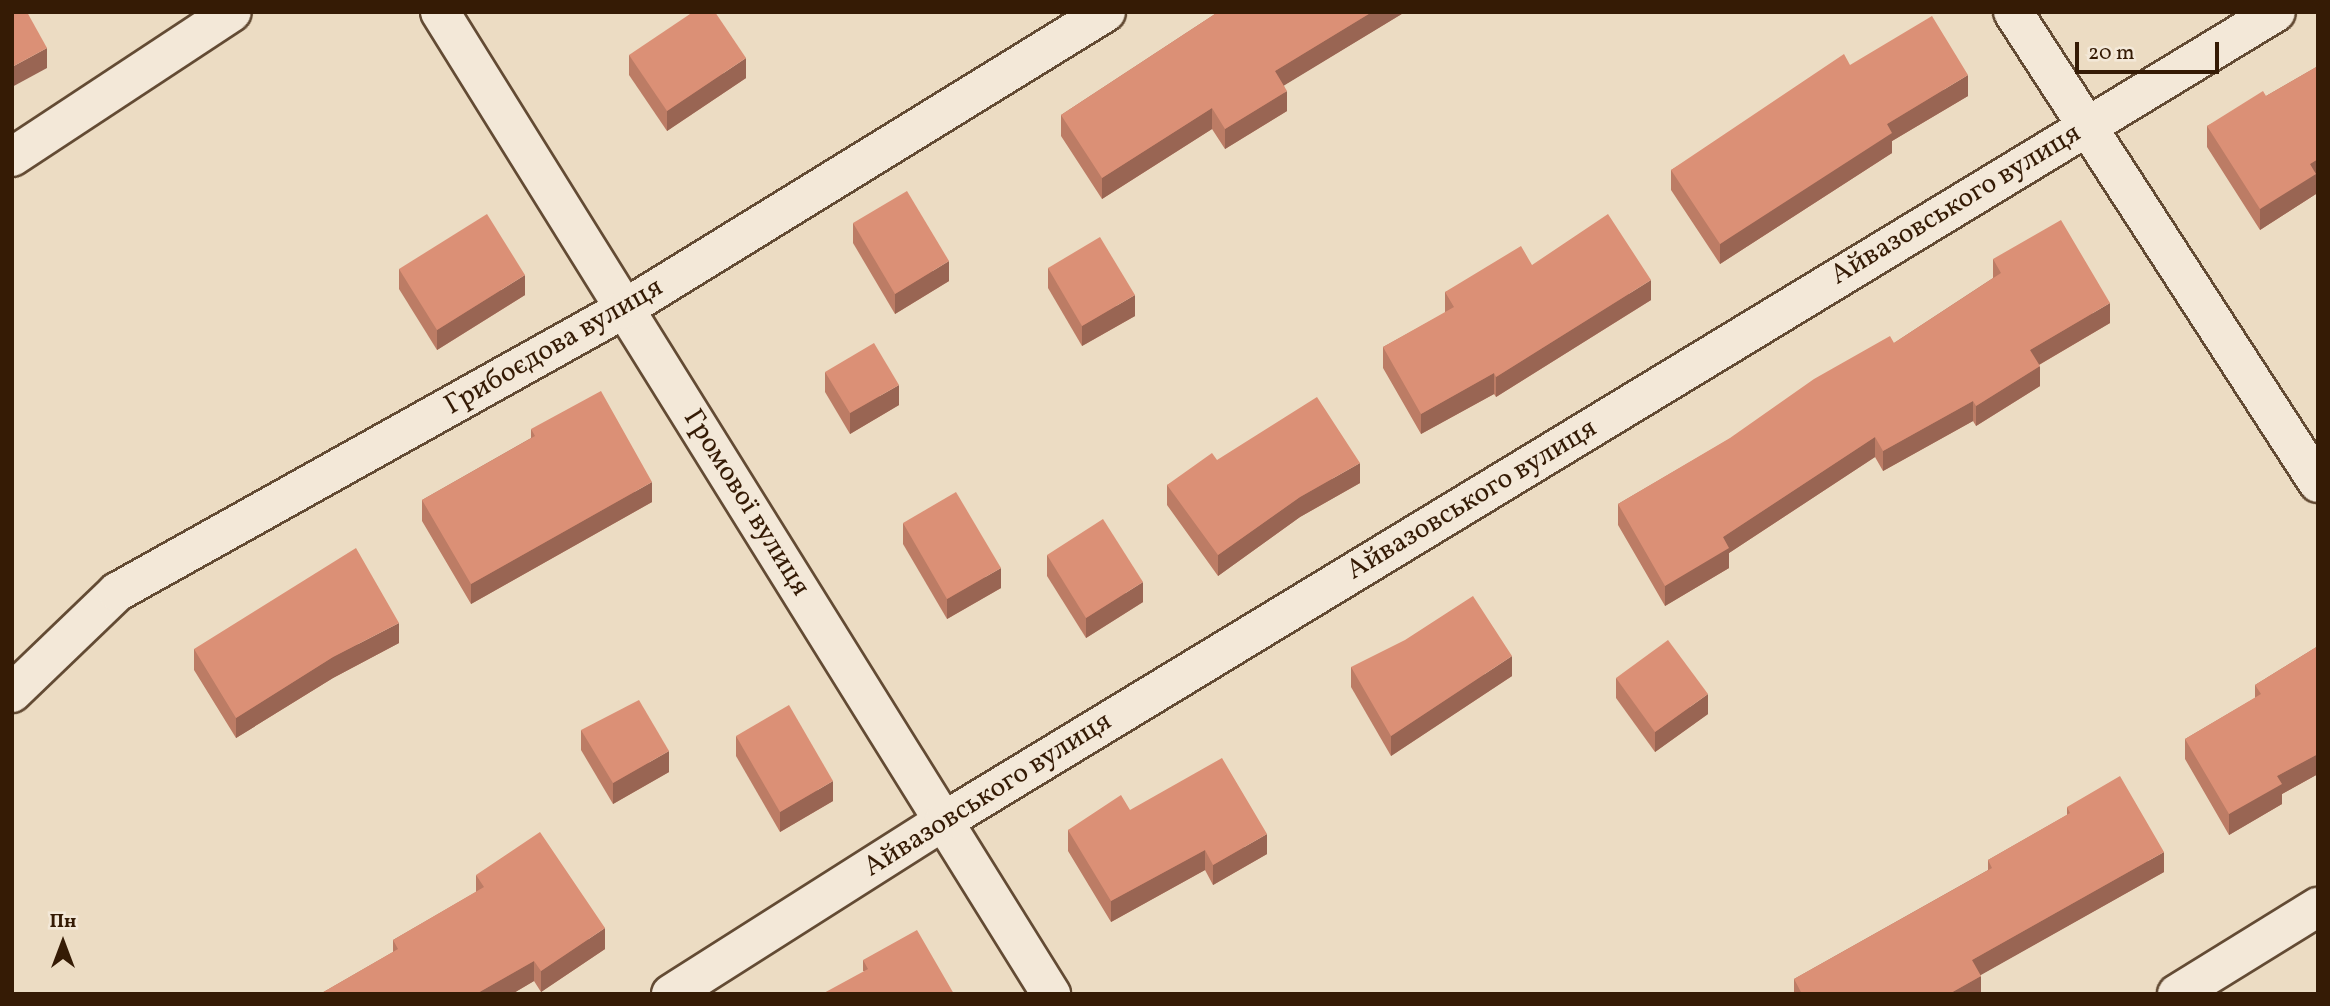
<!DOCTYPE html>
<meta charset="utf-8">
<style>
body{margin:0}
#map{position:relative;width:2330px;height:1006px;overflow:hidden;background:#ecdcc3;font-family:Vollkorn,serif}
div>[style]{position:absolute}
.roads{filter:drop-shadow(2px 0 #634b34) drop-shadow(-2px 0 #634b34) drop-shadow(0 2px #634b34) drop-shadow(0 -2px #634b34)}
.minor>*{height:38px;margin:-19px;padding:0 19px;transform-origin:19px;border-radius:19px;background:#f3e8d8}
.wall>*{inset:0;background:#bc7c65}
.shaded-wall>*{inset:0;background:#996553}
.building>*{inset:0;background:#db9076}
span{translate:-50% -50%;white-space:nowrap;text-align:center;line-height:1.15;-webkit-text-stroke:7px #f3e8d8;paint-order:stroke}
.street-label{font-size:28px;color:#351b05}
.frame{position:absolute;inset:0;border:14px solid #351b05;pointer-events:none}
.north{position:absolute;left:28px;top:908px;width:70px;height:70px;-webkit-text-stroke:5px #f3e8d8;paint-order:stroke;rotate:0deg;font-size:19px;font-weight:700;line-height:28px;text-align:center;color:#351b05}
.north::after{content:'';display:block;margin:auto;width:24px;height:32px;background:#351b05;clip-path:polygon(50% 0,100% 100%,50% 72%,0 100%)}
.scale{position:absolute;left:2075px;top:42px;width:144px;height:32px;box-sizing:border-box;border:4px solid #351b05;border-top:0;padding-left:9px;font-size:21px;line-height:24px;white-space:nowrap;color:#351b05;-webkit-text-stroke:5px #f3e8d8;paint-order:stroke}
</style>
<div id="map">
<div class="roads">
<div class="minor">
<i style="left:440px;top:12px;width:1157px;rotate:58.11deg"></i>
<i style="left:2013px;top:12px;width:561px;rotate:57.07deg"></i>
<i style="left:12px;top:157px;width:263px;rotate:-33.4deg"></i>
<i style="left:12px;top:693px;width:146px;rotate:-43.9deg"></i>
<i style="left:117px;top:592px;width:581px;rotate:-29.17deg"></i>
<i style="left:624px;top:309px;width:566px;rotate:-31.64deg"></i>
<i style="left:671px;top:994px;width:323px;rotate:-32.4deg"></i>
<i style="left:944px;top:821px;width:1558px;rotate:-31.27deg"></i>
<i style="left:2177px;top:994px;width:166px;rotate:-31.7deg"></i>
</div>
</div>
<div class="wall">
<i style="clip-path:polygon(1218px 12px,1405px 12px,1284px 85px,1287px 111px,1225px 149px,1212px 129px,1102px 199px,1061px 136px,1061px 115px)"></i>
<i style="clip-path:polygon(629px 55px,746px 78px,667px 131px,629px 75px)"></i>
<i style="clip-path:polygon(1850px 65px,1968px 96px,1892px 141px,1892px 153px,1720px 264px,1671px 190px,1671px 170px)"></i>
<i style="clip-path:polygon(2318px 66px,2318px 179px,2316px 180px,2316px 194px,2260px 230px,2207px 147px,2207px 126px,2266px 96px)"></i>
<i style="clip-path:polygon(853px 223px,949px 281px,895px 314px,853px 243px)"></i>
<i style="clip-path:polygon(1993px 259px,2110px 323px,2039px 365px,2040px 386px,1976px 426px,1973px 421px,1883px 471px,1875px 457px,1729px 553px,1729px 568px,1665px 606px,1618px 525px,1618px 504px,1894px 343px,1993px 278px)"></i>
<i style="clip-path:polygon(1532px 265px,1651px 300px,1496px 397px,1494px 394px,1421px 434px,1383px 368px,1383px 347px,1445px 313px,1445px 292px)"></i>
<i style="clip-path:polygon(1048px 268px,1135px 316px,1082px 346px,1048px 288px)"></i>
<i style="clip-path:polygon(399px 269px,525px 295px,437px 350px,399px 289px)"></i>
<i style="clip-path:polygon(825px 372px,899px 405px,850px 434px,825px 392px)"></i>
<i style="clip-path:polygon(531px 429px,652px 502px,471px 604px,422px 521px,422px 500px,531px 438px)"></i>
<i style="clip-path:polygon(1217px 460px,1360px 483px,1300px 517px,1218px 576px,1167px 505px,1167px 485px)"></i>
<i style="clip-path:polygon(903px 523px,1001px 588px,947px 619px,903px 544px)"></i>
<i style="clip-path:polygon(1047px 555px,1143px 602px,1086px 638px,1047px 576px)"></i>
<i style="clip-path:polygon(399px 643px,333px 678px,236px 738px,194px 670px,194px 649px)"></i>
<i style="clip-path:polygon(2318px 646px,2318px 774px,2282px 794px,2282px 804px,2229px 835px,2185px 759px,2185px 739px,2255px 698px,2255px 685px)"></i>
<i style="clip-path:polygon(1351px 667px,1512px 676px,1391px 756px,1351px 687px)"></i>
<i style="clip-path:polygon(1616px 678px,1708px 714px,1655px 752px,1616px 698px)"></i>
<i style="clip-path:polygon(581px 730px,669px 772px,613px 804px,581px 750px)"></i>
<i style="clip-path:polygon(736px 736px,833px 801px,780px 832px,736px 756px)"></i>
<i style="clip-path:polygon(2067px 807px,2164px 872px,1980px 975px,1981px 994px,1794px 994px,1794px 979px,1988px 870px,1988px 860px,2067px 815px)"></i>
<i style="clip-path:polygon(1130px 810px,1267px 854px,1213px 885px,1205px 870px,1111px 922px,1068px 851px,1068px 830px)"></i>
<i style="clip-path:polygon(476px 875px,605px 949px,541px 992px,534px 981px,512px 994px,320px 994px,393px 952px,393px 940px,476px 892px)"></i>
<i style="clip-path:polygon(863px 960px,954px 994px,863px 971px)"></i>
</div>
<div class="shaded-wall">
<i style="clip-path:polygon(1372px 12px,1405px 12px,1275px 91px,1275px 71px)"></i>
<i style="clip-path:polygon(47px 48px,47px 68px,12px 87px,12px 67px)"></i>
<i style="clip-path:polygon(746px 58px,746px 78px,667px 131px,667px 111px)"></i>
<i style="clip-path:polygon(1968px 75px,1968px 96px,1892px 141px,1892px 153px,1720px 264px,1720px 244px,1887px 124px)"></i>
<i style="clip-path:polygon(1287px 91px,1287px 111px,1225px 149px,1225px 129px)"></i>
<i style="clip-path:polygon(1212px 108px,1212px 129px,1102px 199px,1102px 178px)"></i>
<i style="clip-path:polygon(2318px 159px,2318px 179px,2316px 180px,2316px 194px,2260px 230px,2260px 209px,2310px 164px)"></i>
<i style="clip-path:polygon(949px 261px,949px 281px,895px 314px,895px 294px)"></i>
<i style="clip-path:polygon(525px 275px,525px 295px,437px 350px,437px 330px)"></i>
<i style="clip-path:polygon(1651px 280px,1651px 300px,1496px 397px,1496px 377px)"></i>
<i style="clip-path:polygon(1135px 295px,1135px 316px,1082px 346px,1082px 326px)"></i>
<i style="clip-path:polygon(2110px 303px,2110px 323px,2030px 370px,2030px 350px)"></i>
<i style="clip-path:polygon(2040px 366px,2040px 386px,1976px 426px,1976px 406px)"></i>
<i style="clip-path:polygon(1494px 373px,1494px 394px,1421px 434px,1421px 414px)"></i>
<i style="clip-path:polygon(899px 385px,899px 405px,850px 434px,850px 413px)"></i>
<i style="clip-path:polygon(1973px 401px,1973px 421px,1883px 471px,1883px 451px)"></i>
<i style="clip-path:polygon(1875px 437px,1875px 457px,1729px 553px,1729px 568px,1665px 606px,1665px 586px,1723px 537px)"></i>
<i style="clip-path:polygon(1360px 463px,1360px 483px,1300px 517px,1218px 576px,1218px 555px,1300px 497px)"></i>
<i style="clip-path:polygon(652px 482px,652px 502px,471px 604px,471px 584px)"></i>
<i style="clip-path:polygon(1001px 568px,1001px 588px,947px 619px,947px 599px)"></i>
<i style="clip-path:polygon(1143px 582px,1143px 602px,1086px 638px,1086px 618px)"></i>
<i style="clip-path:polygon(399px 623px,399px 643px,333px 678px,236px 738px,236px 718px,333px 657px)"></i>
<i style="clip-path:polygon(1512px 656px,1512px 676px,1391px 756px,1391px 736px)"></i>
<i style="clip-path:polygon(1708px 694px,1708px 714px,1655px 752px,1655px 732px)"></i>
<i style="clip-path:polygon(669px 751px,669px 772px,613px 804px,613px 783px)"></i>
<i style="clip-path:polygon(2318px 754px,2318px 774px,2282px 794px,2282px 804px,2229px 835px,2229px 814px,2277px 776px)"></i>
<i style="clip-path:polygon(833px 781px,833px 801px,780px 832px,780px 812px)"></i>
<i style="clip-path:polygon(1267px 834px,1267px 854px,1213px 885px,1213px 865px)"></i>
<i style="clip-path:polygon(1205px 850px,1205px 870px,1111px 922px,1111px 901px)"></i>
<i style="clip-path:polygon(2164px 852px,2164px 872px,1972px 980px,1972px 960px)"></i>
<i style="clip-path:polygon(605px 928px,605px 949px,541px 992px,541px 971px)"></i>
<i style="clip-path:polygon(534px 961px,534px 981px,512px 994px,476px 994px)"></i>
<i style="clip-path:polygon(1981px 976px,1981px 994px,1949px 994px)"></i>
</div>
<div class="building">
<i style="clip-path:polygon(12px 12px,27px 12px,47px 48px,12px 67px)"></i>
<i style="clip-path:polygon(693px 12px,715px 12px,746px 58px,667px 111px,629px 55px)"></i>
<i style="clip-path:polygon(1218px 12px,1372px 12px,1275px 71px,1287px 91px,1225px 129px,1212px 108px,1102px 178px,1061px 115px)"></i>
<i style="clip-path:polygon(1932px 16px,1968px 75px,1887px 124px,1892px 133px,1720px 244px,1671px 170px,1844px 54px,1850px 65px)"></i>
<i style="clip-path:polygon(2318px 66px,2318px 159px,2310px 164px,2316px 174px,2260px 209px,2207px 126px,2263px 91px,2266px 96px)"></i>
<i style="clip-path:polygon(907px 191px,949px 261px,895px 294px,853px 223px)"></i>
<i style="clip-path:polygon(487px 214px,525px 275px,437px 330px,399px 269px)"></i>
<i style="clip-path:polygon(1608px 214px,1651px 280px,1496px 377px,1494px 373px,1421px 414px,1383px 347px,1454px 307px,1445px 292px,1521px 246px,1532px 265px)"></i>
<i style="clip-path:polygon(2061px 220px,2110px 303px,2030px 350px,2040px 366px,1976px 406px,1973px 401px,1883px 451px,1875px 437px,1723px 537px,1729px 548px,1665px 586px,1618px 504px,1730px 438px,1814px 379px,1890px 336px,1894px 343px,2001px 273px,1993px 259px)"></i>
<i style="clip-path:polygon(1100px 237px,1135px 295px,1082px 326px,1048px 268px)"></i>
<i style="clip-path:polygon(874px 343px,899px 385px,850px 413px,825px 372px)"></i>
<i style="clip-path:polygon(601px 391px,652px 482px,471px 584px,422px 500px,535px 436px,531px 429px)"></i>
<i style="clip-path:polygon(1317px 397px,1360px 463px,1300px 497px,1218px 555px,1167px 485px,1212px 453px,1217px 460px)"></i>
<i style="clip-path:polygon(956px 492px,1001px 568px,947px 599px,903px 523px)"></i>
<i style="clip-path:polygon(1103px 519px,1143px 582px,1086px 618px,1047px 555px)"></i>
<i style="clip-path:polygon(356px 548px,399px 623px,333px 657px,236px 718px,194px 649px)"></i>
<i style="clip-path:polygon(1473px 596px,1512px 656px,1391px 736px,1351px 667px,1405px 640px)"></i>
<i style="clip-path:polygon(1668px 640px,1708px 694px,1655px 732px,1616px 678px)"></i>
<i style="clip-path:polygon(2318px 646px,2318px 754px,2277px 776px,2282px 784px,2229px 814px,2185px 739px,2261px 694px,2255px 685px)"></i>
<i style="clip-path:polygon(639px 700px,669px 751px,613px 783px,581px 730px)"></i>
<i style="clip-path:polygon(789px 705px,833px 781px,780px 812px,736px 736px)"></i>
<i style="clip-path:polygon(1222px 758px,1267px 834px,1213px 865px,1205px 850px,1111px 901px,1068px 830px,1121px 795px,1130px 810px)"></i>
<i style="clip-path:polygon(2120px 776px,2164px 852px,1972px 960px,1981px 976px,1949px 994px,1802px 994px,1794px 979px,1992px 868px,1988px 860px,2070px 813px,2067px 807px)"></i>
<i style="clip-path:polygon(540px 832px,605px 928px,541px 971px,534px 961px,476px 994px,320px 994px,398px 949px,393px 940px,484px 887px,476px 875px)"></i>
<i style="clip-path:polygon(917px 930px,954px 994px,822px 994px,868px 969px,863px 960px)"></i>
</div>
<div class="street-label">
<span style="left:1956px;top:205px;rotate:-31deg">Айвазовського вулиця</span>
<span style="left:554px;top:347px;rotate:-30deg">Грибоєдова вулиця</span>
<span style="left:1472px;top:500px;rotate:-31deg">Айвазовського вулиця</span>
<span style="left:746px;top:503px;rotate:58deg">Громової вулиця</span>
<span style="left:988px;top:795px;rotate:-32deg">Айвазовського вулиця</span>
</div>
<div class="frame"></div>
<div class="north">Пн</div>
<div class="scale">20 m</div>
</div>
